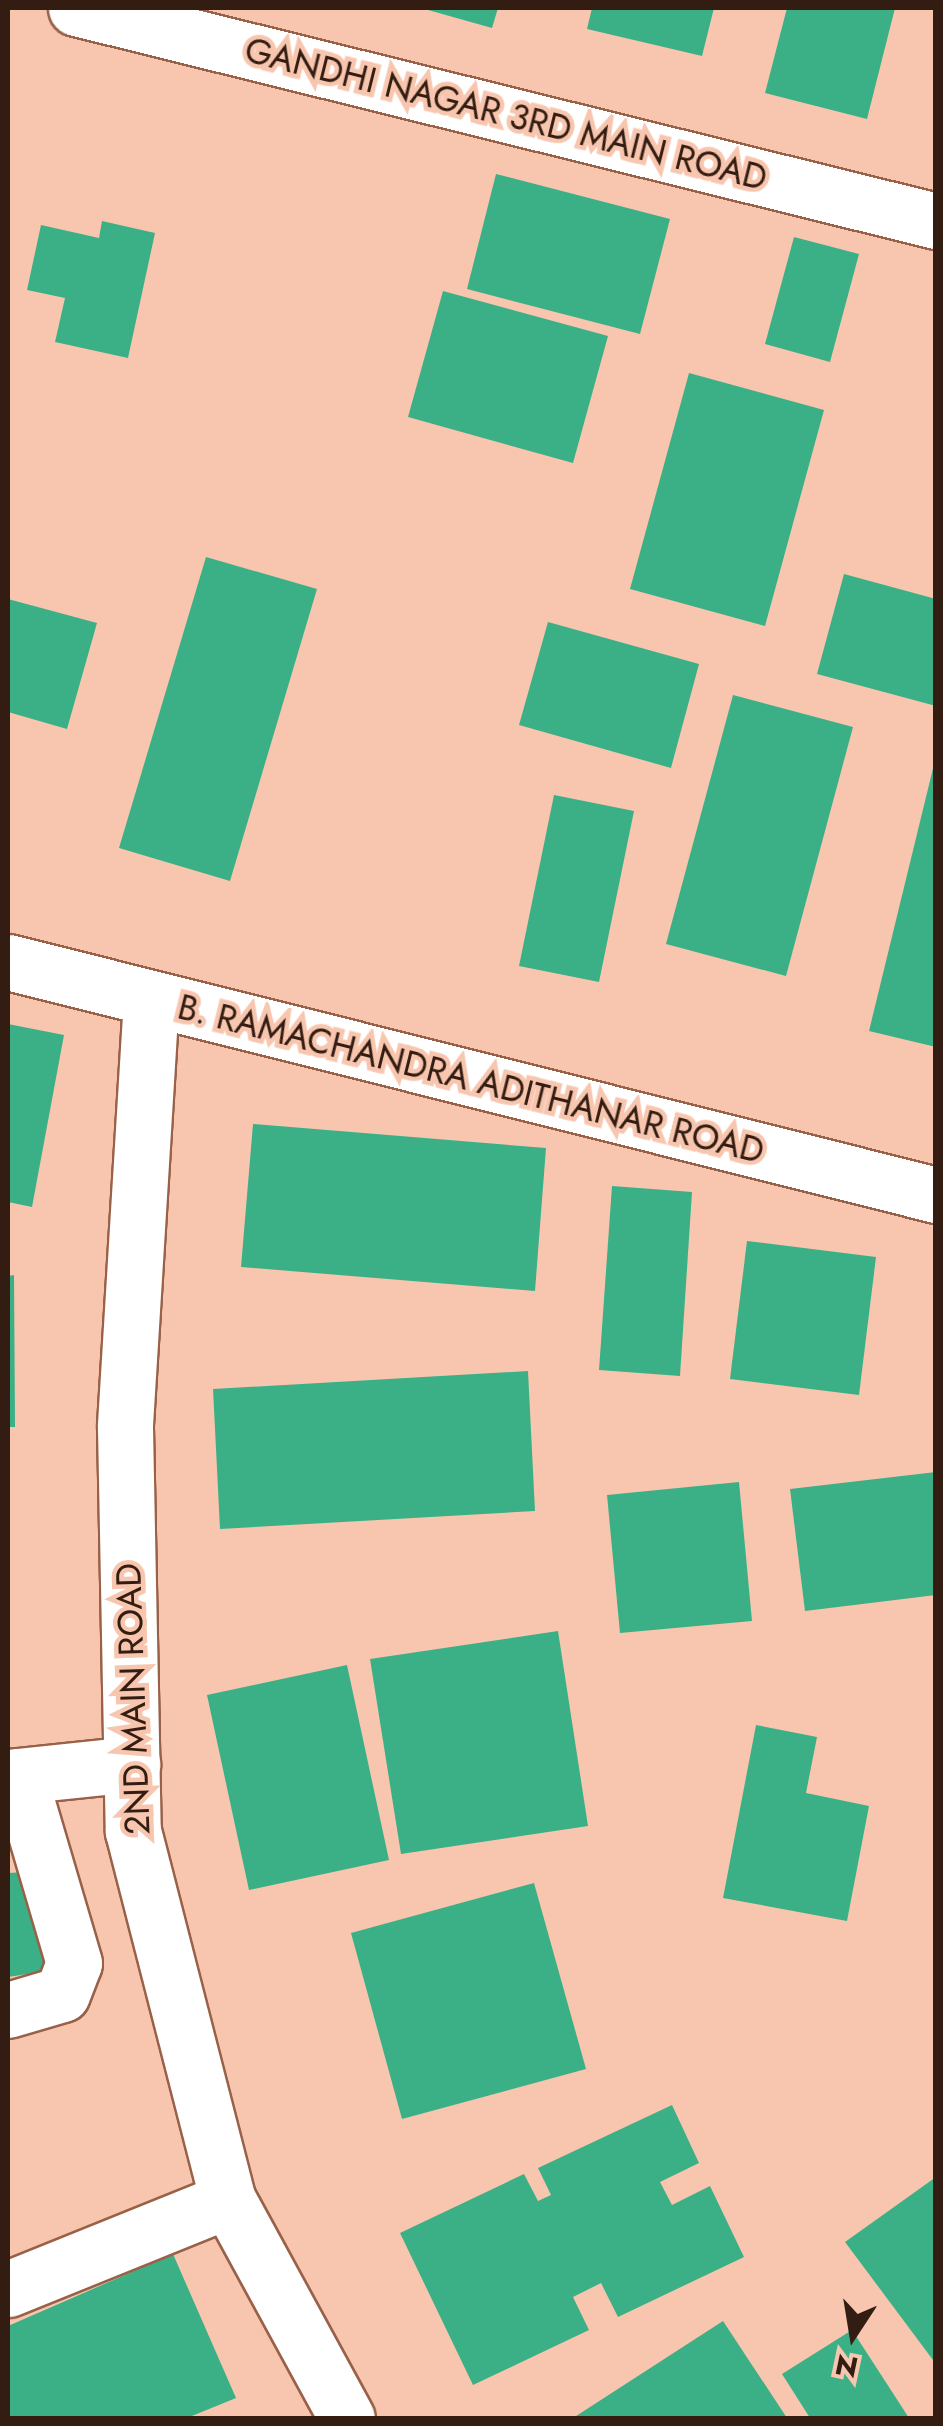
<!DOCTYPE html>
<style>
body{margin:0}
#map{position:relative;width:943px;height:2426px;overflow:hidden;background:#f8c6af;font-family:Jost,sans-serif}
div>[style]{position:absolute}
.building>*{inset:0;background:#3bb086}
.roads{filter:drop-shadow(2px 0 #986148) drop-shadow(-2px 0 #986148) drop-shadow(0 2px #986148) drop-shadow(0 -2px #986148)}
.minor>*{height:55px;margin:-27.5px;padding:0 27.5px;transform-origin:27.5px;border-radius:27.5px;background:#fff}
span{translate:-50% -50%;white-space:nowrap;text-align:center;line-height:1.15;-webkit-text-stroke:9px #f8c6af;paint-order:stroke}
.street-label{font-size:35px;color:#331d12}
.frame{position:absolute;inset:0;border:10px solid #331d12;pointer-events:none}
.north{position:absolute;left:803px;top:2286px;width:100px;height:100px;-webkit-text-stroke:8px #f8c6af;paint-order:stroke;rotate:192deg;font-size:28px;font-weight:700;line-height:40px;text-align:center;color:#331d12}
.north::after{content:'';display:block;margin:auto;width:35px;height:45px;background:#331d12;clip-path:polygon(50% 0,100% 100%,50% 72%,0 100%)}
</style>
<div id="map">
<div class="building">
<i style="clip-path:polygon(421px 8px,498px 8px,492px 28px)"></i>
<i style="clip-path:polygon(592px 8px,714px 8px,702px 56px,587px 29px)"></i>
<i style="clip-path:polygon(787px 8px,895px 8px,867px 119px,765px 93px)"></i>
<i style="clip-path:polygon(496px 174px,670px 219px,640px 334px,467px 289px)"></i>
<i style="clip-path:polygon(102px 221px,155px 233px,128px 358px,55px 342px,65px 298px,27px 290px,41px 225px,99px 238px)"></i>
<i style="clip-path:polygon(794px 237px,859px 254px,830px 362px,765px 344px)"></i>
<i style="clip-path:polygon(443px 291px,608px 336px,573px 463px,408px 417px)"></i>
<i style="clip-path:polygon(689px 373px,824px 410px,765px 626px,630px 589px)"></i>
<i style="clip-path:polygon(206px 557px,317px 589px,230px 881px,119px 848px)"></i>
<i style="clip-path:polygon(844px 574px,936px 599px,936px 706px,817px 674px)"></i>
<i style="clip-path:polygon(8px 599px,97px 623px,67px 729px,8px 712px)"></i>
<i style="clip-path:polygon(548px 622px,699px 664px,671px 768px,519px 725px)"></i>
<i style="clip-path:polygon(733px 695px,853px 727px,786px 976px,666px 944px)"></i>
<i style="clip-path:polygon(936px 756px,936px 1047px,869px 1031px)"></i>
<i style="clip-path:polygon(554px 795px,634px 811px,599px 982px,519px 966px)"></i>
<i style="clip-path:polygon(8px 1024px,64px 1035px,32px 1207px,8px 1202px)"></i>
<i style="clip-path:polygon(253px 1124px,546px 1148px,535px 1291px,241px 1267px)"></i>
<i style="clip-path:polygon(612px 1186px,692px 1192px,680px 1376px,599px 1370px)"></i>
<i style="clip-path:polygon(747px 1241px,876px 1257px,859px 1395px,730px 1379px)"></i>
<i style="clip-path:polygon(14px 1275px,15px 1427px,8px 1427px,8px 1276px)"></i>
<i style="clip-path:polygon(528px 1371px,535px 1511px,220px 1529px,213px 1389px)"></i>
<i style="clip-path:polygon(936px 1472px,936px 1595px,805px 1611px,790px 1489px)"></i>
<i style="clip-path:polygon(739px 1482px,752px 1621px,620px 1633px,607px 1495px)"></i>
<i style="clip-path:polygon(558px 1631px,588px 1826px,401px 1854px,370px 1659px)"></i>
<i style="clip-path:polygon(347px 1665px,389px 1860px,249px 1890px,207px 1695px)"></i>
<i style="clip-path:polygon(756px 1725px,817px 1737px,806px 1793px,869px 1806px,847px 1921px,723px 1898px)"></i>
<i style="clip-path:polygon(25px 1872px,47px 1971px,8px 1977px,8px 1873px)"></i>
<i style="clip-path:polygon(534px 1883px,586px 2069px,402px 2119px,351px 1933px)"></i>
<i style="clip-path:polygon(672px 2105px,699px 2163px,660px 2182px,672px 2205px,710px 2186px,744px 2257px,618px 2317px,601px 2283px,573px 2297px,589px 2330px,473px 2385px,400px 2233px,524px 2174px,538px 2201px,551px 2195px,538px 2168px)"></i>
<i style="clip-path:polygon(936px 2177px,936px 2364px,845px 2242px)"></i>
<i style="clip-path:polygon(173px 2254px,236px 2398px,187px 2418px,8px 2418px,8px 2326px)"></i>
<i style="clip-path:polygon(723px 2321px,787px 2418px,573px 2418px)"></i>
<i style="clip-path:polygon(852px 2330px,909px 2418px,810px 2418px,782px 2374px)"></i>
</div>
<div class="roads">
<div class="minor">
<i style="left:76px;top:8px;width:886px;rotate:13.91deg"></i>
<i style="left:8px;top:962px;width:957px;rotate:14.09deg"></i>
<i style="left:151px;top:999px;width:429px;rotate:93.5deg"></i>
<i style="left:125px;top:1427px;width:404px;rotate:88.9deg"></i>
<i style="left:133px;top:1831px;width:381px;rotate:75.6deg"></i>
<i style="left:228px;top:2200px;width:248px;rotate:61.4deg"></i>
<i style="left:8px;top:1777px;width:125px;rotate:-6deg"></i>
<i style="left:8px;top:2010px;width:56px;rotate:-16.5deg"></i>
<i style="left:62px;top:1994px;width:33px;rotate:-69deg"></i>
<i style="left:74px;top:1963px;width:195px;rotate:-106.4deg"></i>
<i style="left:8px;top:2289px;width:237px;rotate:-22deg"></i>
</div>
</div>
<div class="street-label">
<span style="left:506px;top:114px;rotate:14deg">GANDHI NAGAR 3RD MAIN ROAD</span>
<span style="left:471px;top:1079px;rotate:14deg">B. RAMACHANDRA ADITHANAR ROAD</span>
<span style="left:133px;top:1699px;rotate:-92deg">2ND MAIN ROAD</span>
</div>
<div class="frame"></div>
<div class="north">N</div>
</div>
